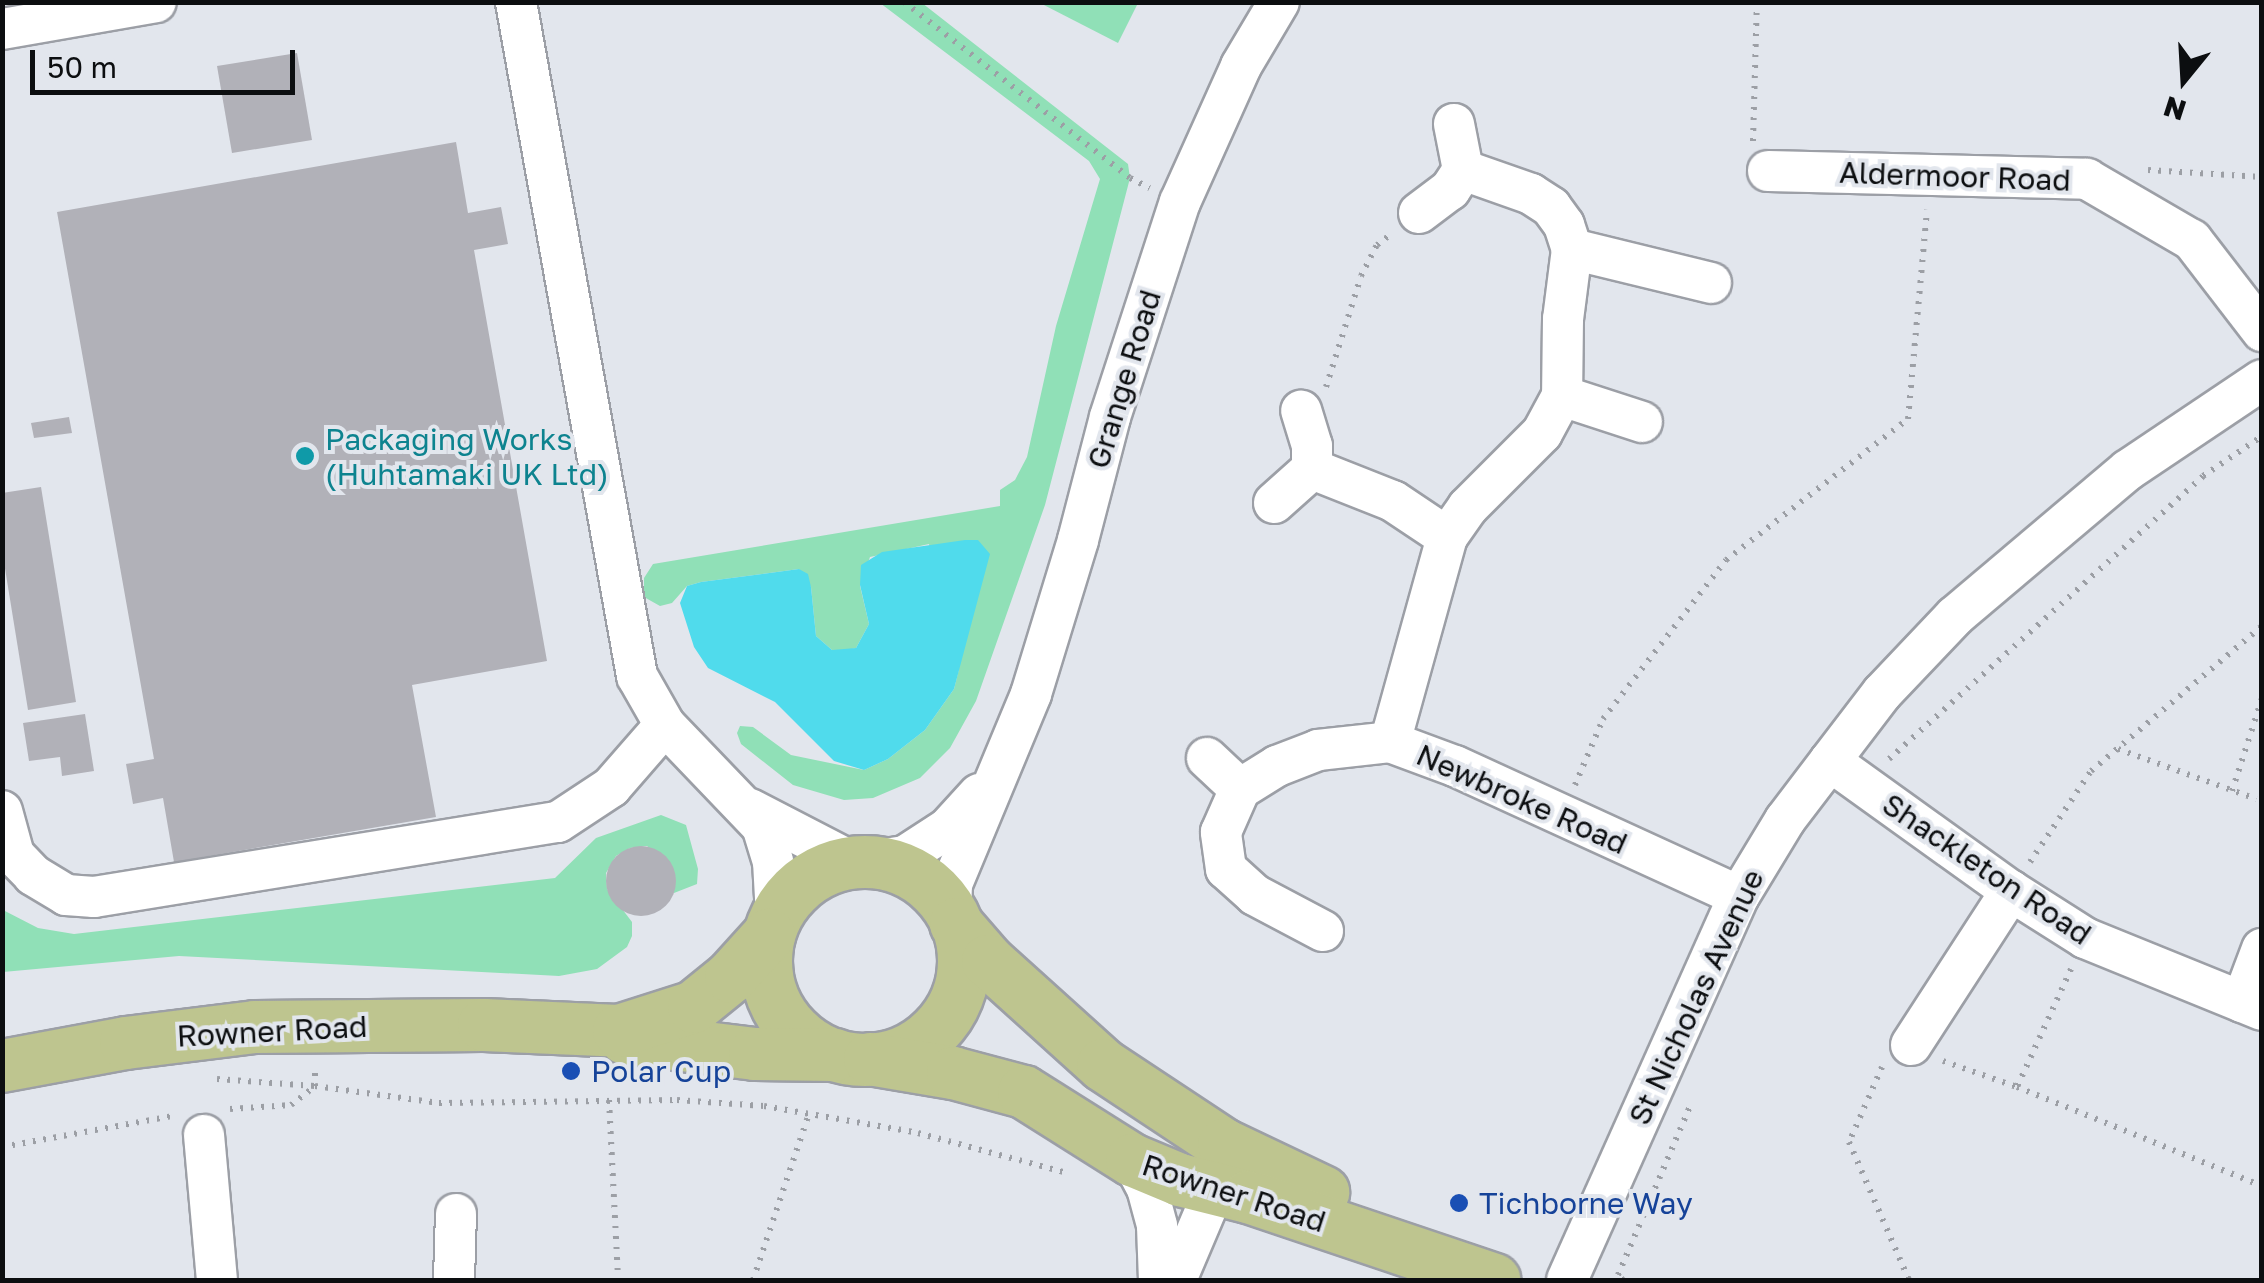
<!DOCTYPE html>
<style>
body{margin:0}
#map{position:relative;width:2264px;height:1283px;overflow:hidden;background:#e2e6ed;font-family:"Golos Text",sans-serif}
div>[style]{position:absolute}
.green>*{inset:0;background:#90e0b7}
.water>*{inset:0;background:#50dbec}
.building>*{inset:0;background:#b1b1b8}
.round{border-radius:50%}
.path>*{height:6px;margin-top:-3px;transform-origin:0;background:repeating-linear-gradient(90deg,#9c9fa5 0 2.5px,transparent 0 10.5px)}
.roads{filter:drop-shadow(2px 0 #9c9fa6) drop-shadow(-2px 0 #9c9fa6) drop-shadow(0 2px #9c9fa6) drop-shadow(0 -2px #9c9fa6)}
.minor>*{height:40px;margin:-20px;padding:0 20px;transform-origin:20px;border-radius:20px;background:#fff}
.major>*{height:52px;margin:-26px;padding:0 26px;transform-origin:26px;border-radius:26px;background:#bec58f}
.major>.ring{margin:-26px;padding:0;box-sizing:content-box;background:none;border:52px solid #bec58f;border-radius:50%}
.dots>*{width:28px;height:28px;translate:-50% -50%;box-sizing:border-box;border:5px solid #e2e6ed;border-radius:50%}
span{translate:-50% -50%;white-space:nowrap;text-align:center;line-height:1.15;-webkit-text-stroke:8px #e2e6ed;paint-order:stroke}
.street-label{font-size:30px;color:#0c0e10}
.culture-label{font-size:30px;color:#0d838f}
.left{translate:0 -50%;text-align:left}
.transit-label{font-size:30px;color:#164399}
.frame{position:absolute;inset:0;border:5px solid #0c0e10;pointer-events:none}
.north{position:absolute;left:2134px;top:30px;width:100px;height:100px;-webkit-text-stroke:8px #e2e6ed;paint-order:stroke;rotate:198deg;font-size:28px;font-weight:700;line-height:40px;text-align:center;color:#0c0e10}
.north::after{content:'';display:block;margin:auto;width:35px;height:45px;background:#0c0e10;clip-path:polygon(50% 0,100% 100%,50% 72%,0 100%)}
.scale{position:absolute;left:30px;top:50px;width:265px;height:45px;box-sizing:border-box;border:5px solid #0c0e10;border-top:0;padding-left:12px;font-size:30px;line-height:35px;white-space:nowrap;color:#0c0e10;-webkit-text-stroke:8px #e2e6ed;paint-order:stroke}
</style>
<div id="map">
<div class="green">
<i style="clip-path:polygon(880px 3px,922px 3px,1128px 164px,1130px 178px,1045px 505px,976px 701px,950px 748px,920px 778px,873px 798px,844px 800px,793px 785px,741px 744px,737px 733px,740px 726px,753px 727px,791px 755px,864px 770px,888px 759px,925px 730px,954px 689px,959px 669px,929px 544px,870px 557px,860px 586px,869px 624px,856px 648px,843px 651px,832px 650px,816px 636px,811px 587px,799px 569px,701px 582px,687px 586px,672px 603px,660px 606px,644px 597px,644px 578px,653px 564px,1000px 506px,1000px 490px,1015px 480px,1027px 457px,1056px 326px,1100px 179px,1089px 161px)"></i>
<i style="clip-path:polygon(1040px 3px,1138px 3px,1118px 43px)"></i>
<i style="clip-path:polygon(661px 815px,686px 825px,698px 869px,697px 884px,674px 893px,672px 866px,647px 846px,630px 848px,616px 856px,606px 873px,607px 889px,632px 922px,632px 936px,627px 947px,597px 969px,559px 976px,179px 956px,3px 972px,3px 910px,38px 928px,74px 934px,555px 878px,596px 838px)"></i>
</div>
<div class="water">
<i style="clip-path:polygon(965px 540px,978px 540px,990px 554px,954px 689px,925px 730px,888px 759px,864px 770px,834px 761px,775px 702px,708px 668px,694px 647px,680px 603px,687px 586px,701px 582px,799px 569px,808px 574px,811px 587px,816px 636px,832px 650px,856px 648px,869px 624px,860px 585px,861px 565px,882px 552px)"></i>
</div>
<div class="building">
<i style="clip-path:polygon(297px 53px,312px 140px,232px 153px,217px 66px)"></i>
<i style="clip-path:polygon(456px 142px,468px 213px,501px 207px,508px 244px,474px 250px,547px 661px,412px 685px,436px 817px,174px 862px,163px 798px,133px 804px,126px 764px,154px 759px,57px 212px)"></i>
<i style="clip-path:polygon(69px 417px,72px 433px,34px 438px,31px 423px)"></i>
<i style="clip-path:polygon(41px 487px,76px 702px,28px 710px,2px 550px,2px 493px)"></i>
<i style="clip-path:polygon(85px 714px,94px 771px,62px 776px,60px 757px,29px 761px,23px 723px)"></i>
<i class="round" style="left:606px;top:846px;width:70px;height:70px"></i>
</div>
<div class="path">
<i style="left:904px;top:2px;width:286px;rotate:37.9deg"></i>
<i style="left:1130px;top:178px;width:22px;rotate:27deg"></i>
<i style="left:1753px;top:141px;width:139px;rotate:-88.4deg"></i>
<i style="left:2148px;top:170px;width:114px;rotate:3.5deg"></i>
<i style="left:1326px;top:387px;width:116px;rotate:-72.5deg"></i>
<i style="left:1361px;top:276px;width:35px;rotate:-63deg"></i>
<i style="left:1377px;top:245px;width:16px;rotate:-38deg"></i>
<i style="left:2118px;top:749px;width:147px;rotate:19.9deg"></i>
<i style="left:1889px;top:759px;width:423px;rotate:-42deg"></i>
<i style="left:2203px;top:476px;width:71px;rotate:-34.1deg"></i>
<i style="left:1575px;top:785px;width:72px;rotate:-67deg"></i>
<i style="left:1603px;top:719px;width:201px;rotate:-52.3deg"></i>
<i style="left:1726px;top:560px;width:230px;rotate:-37.8deg"></i>
<i style="left:1908px;top:419px;width:210px;rotate:-84.8deg"></i>
<i style="left:2232px;top:791px;width:98px;rotate:-72.1deg"></i>
<i style="left:2030px;top:862px;width:110px;rotate:-56.2deg"></i>
<i style="left:2091px;top:771px;width:224px;rotate:-40.3deg"></i>
<i style="left:2071px;top:969px;width:130px;rotate:114.6deg"></i>
<i style="left:2017px;top:1087px;width:264px;rotate:22deg"></i>
<i style="left:1943px;top:1061px;width:78px;rotate:19.4deg"></i>
<i style="left:1882px;top:1067px;width:82px;rotate:113.7deg"></i>
<i style="left:1849px;top:1142px;width:150px;rotate:66.5deg"></i>
<i style="left:217px;top:1079px;width:98px;rotate:4.1deg"></i>
<i style="left:315px;top:1086px;width:19px;rotate:-90deg"></i>
<i style="left:609px;top:1100px;width:180px;rotate:87.1deg"></i>
<i style="left:230px;top:1109px;width:61px;rotate:-3.8deg"></i>
<i style="left:291px;top:1105px;width:31px;rotate:-38deg"></i>
<i style="left:315px;top:1086px;width:125px;rotate:7.8deg"></i>
<i style="left:439px;top:1103px;width:238px;rotate:-0.7deg"></i>
<i style="left:677px;top:1100px;width:87px;rotate:3.9deg"></i>
<i style="left:764px;top:1106px;width:156px;rotate:9.9deg"></i>
<i style="left:918px;top:1133px;width:154px;rotate:15deg"></i>
<i style="left:2px;top:1147px;width:174px;rotate:-10.3deg"></i>
<i style="left:753px;top:1280px;width:175px;rotate:-71.4deg"></i>
<i style="left:1623px;top:1280px;width:7px;rotate:-135deg"></i>
<i style="left:1618px;top:1275px;width:184px;rotate:-66.9deg"></i>
</div>
<div class="roads">
<div class="minor">
<i style="left:516px;top:2px;width:685px;rotate:79.82deg"></i>
<i style="left:637px;top:676px;width:56px;rotate:60.3deg"></i>
<i style="left:665px;top:725px;width:140px;rotate:46.2deg"></i>
<i style="left:762px;top:826px;width:37px;rotate:73deg"></i>
<i style="left:773px;top:861px;width:55px;rotate:86.9deg"></i>
<i style="left:2px;top:29px;width:156px;rotate:-9.9deg"></i>
<i style="left:1463px;top:170px;width:72px;rotate:19.4deg"></i>
<i style="left:1531px;top:194px;width:24px;rotate:33deg"></i>
<i style="left:1551px;top:207px;width:22px;rotate:54deg"></i>
<i style="left:1564px;top:225px;width:25px;rotate:72deg"></i>
<i style="left:1572px;top:249px;width:71px;rotate:97.3deg"></i>
<i style="left:1563px;top:319px;width:77px;rotate:90.7deg"></i>
<i style="left:1562px;top:396px;width:42px;rotate:118.4deg"></i>
<i style="left:1542px;top:433px;width:105px;rotate:135deg"></i>
<i style="left:1468px;top:507px;width:37px;rotate:125deg"></i>
<i style="left:1447px;top:537px;width:213px;rotate:105.5deg"></i>
<i style="left:1390px;top:742px;width:69px;rotate:20.3deg"></i>
<i style="left:1455px;top:766px;width:312px;rotate:24.6deg"></i>
<i style="left:1768px;top:171px;width:319px;rotate:1.4deg"></i>
<i style="left:2087px;top:179px;width:121px;rotate:30.2deg"></i>
<i style="left:2192px;top:240px;width:115px;rotate:52.4deg"></i>
<i style="left:1419px;top:213px;width:39px;rotate:-37deg"></i>
<i style="left:1450px;top:190px;width:24px;rotate:-57deg"></i>
<i style="left:1463px;top:170px;width:47px;rotate:-101.1deg"></i>
<i style="left:1572px;top:249px;width:143px;rotate:13.7deg"></i>
<i style="left:1562px;top:396px;width:84px;rotate:18deg"></i>
<i style="left:1312px;top:469px;width:87px;rotate:21.6deg"></i>
<i style="left:1393px;top:501px;width:65px;rotate:33.7deg"></i>
<i style="left:1274px;top:503px;width:51px;rotate:-41.8deg"></i>
<i style="left:1312px;top:469px;width:23px;rotate:-90deg"></i>
<i style="left:1312px;top:446px;width:37px;rotate:-107deg"></i>
<i style="left:1207px;top:758px;width:45px;rotate:43.2deg"></i>
<i style="left:1830px;top:761px;width:223px;rotate:35.7deg"></i>
<i style="left:2011px;top:891px;width:88px;rotate:32.4deg"></i>
<i style="left:2085px;top:938px;width:191px;rotate:22.1deg"></i>
<i style="left:750px;top:809px;width:117px;rotate:27.4deg"></i>
<i style="left:2px;top:811px;width:46px;rotate:74.7deg"></i>
<i style="left:14px;top:855px;width:28px;rotate:46deg"></i>
<i style="left:33px;top:875px;width:39px;rotate:31deg"></i>
<i style="left:66px;top:895px;width:28px;rotate:4deg"></i>
<i style="left:94px;top:897px;width:470px;rotate:-9.2deg"></i>
<i style="left:558px;top:822px;width:64px;rotate:-33.4deg"></i>
<i style="left:611px;top:787px;width:82px;rotate:-48.9deg"></i>
<i style="left:865px;top:862px;width:40px;rotate:-8.5deg"></i>
<i style="left:905px;top:856px;width:51px;rotate:-33.1deg"></i>
<i style="left:948px;top:828px;width:46px;rotate:-47.6deg"></i>
<i style="left:951px;top:912px;width:28px;rotate:-88deg"></i>
<i style="left:952px;top:884px;width:206px;rotate:-67.4deg"></i>
<i style="left:1031px;top:694px;width:161px;rotate:-73deg"></i>
<i style="left:1078px;top:540px;width:127px;rotate:-75.4deg"></i>
<i style="left:1110px;top:417px;width:226px;rotate:-72deg"></i>
<i style="left:1180px;top:202px;width:149px;rotate:-65.8deg"></i>
<i style="left:1241px;top:66px;width:74px;rotate:-59.3deg"></i>
<i style="left:1323px;top:931px;width:77px;rotate:-152.1deg"></i>
<i style="left:1255px;top:895px;width:39px;rotate:-138deg"></i>
<i style="left:1226px;top:869px;width:37px;rotate:-98deg"></i>
<i style="left:1221px;top:832px;width:47px;rotate:-66.2deg"></i>
<i style="left:1240px;top:789px;width:44px;rotate:-31.9deg"></i>
<i style="left:1277px;top:766px;width:44px;rotate:-21.3deg"></i>
<i style="left:1318px;top:750px;width:72px;rotate:-6.3deg"></i>
<i style="left:2242px;top:1002px;width:57px;rotate:-69.3deg"></i>
<i style="left:1911px;top:1045px;width:184px;rotate:-57deg"></i>
<i style="left:204px;top:1135px;width:146px;rotate:84.9deg"></i>
<i style="left:1132px;top:1160px;width:32px;rotate:62deg"></i>
<i style="left:1147px;top:1188px;width:39px;rotate:75deg"></i>
<i style="left:1157px;top:1226px;width:54px;rotate:87.9deg"></i>
<i style="left:454px;top:1280px;width:66px;rotate:-88.3deg"></i>
<i style="left:1176px;top:1280px;width:100px;rotate:-67deg"></i>
<i style="left:1567px;top:1280px;width:421px;rotate:-65.9deg"></i>
<i style="left:1739px;top:896px;width:89px;rotate:-58.8deg"></i>
<i style="left:1785px;top:820px;width:74px;rotate:-52.7deg"></i>
<i style="left:1830px;top:761px;width:86px;rotate:-52.6deg"></i>
<i style="left:1882px;top:693px;width:106px;rotate:-46.5deg"></i>
<i style="left:1955px;top:616px;width:226px;rotate:-40.2deg"></i>
<i style="left:2128px;top:470px;width:161px;rotate:-33.9deg"></i>
</div>
<div class="major">
<i class="ring" style="left:766px;top:862px;width:146px;height:146px"></i>
<i style="left:956px;top:924px;width:49px;rotate:49.1deg"></i>
<i style="left:988px;top:961px;width:155px;rotate:42.1deg"></i>
<i style="left:1103px;top:1065px;width:145px;rotate:33.5deg"></i>
<i style="left:1224px;top:1145px;width:110px;rotate:25.4deg"></i>
<i style="left:625px;top:1038px;width:131px;rotate:7deg"></i>
<i style="left:755px;top:1054px;width:80px;rotate:0.7deg"></i>
<i style="left:870px;top:1059px;width:84px;rotate:9.6deg"></i>
<i style="left:953px;top:1073px;width:73px;rotate:15deg"></i>
<i style="left:1024px;top:1092px;width:128px;rotate:32.2deg"></i>
<i style="left:1132px;top:1160px;width:52px;rotate:22.6deg"></i>
<i style="left:1180px;top:1180px;width:70px;rotate:14deg"></i>
<i style="left:1248px;top:1197px;width:260px;rotate:18.6deg"></i>
<i style="left:2px;top:1066px;width:126px;rotate:-10.5deg"></i>
<i style="left:126px;top:1043px;width:130px;rotate:-7.1deg"></i>
<i style="left:255px;top:1027px;width:229px;rotate:-0.5deg"></i>
<i style="left:484px;top:1025px;width:135px;rotate:2.5deg"></i>
<i style="left:619px;top:1031px;width:79px;rotate:-17.7deg"></i>
<i style="left:694px;top:1007px;width:48px;rotate:-39deg"></i>
<i style="left:731px;top:977px;width:57px;rotate:-47.9deg"></i>
</div>
</div>
<div class="dots">
<i style="left:305px;top:456px;background:#0f9aa8"></i>
<i style="left:571px;top:1071px;background:#1a4fb4"></i>
<i style="left:1459px;top:1203px;background:#1a4fb4"></i>
</div>
<div class="street-label">
<span style="left:1955px;top:176px;rotate:2deg">Aldermoor Road</span>
<span style="left:1124px;top:379px;rotate:-73deg">Grange Road</span>
<span style="left:1522px;top:799px;rotate:24deg">Newbroke Road</span>
<span style="left:1987px;top:869px;rotate:34deg">Shackleton Road</span>
<span style="left:1696px;top:997px;rotate:-65deg">St Nicholas Avenue</span>
<span style="left:272px;top:1031px;rotate:-3deg">Rowner Road</span>
<span style="left:1234px;top:1193px;rotate:18deg">Rowner Road</span>
</div>
<div class="culture-label">
<span class="left" style="left:325px;top:456px">Packaging Works<br>(Huhtamaki UK Ltd)</span>
</div>
<div class="transit-label">
<span class="left" style="left:591px;top:1071px">Polar Cup</span>
<span class="left" style="left:1479px;top:1203px">Tichborne Way</span>
</div>
<div class="frame"></div>
<div class="north">N</div>
<div class="scale">50 m</div>
</div>
